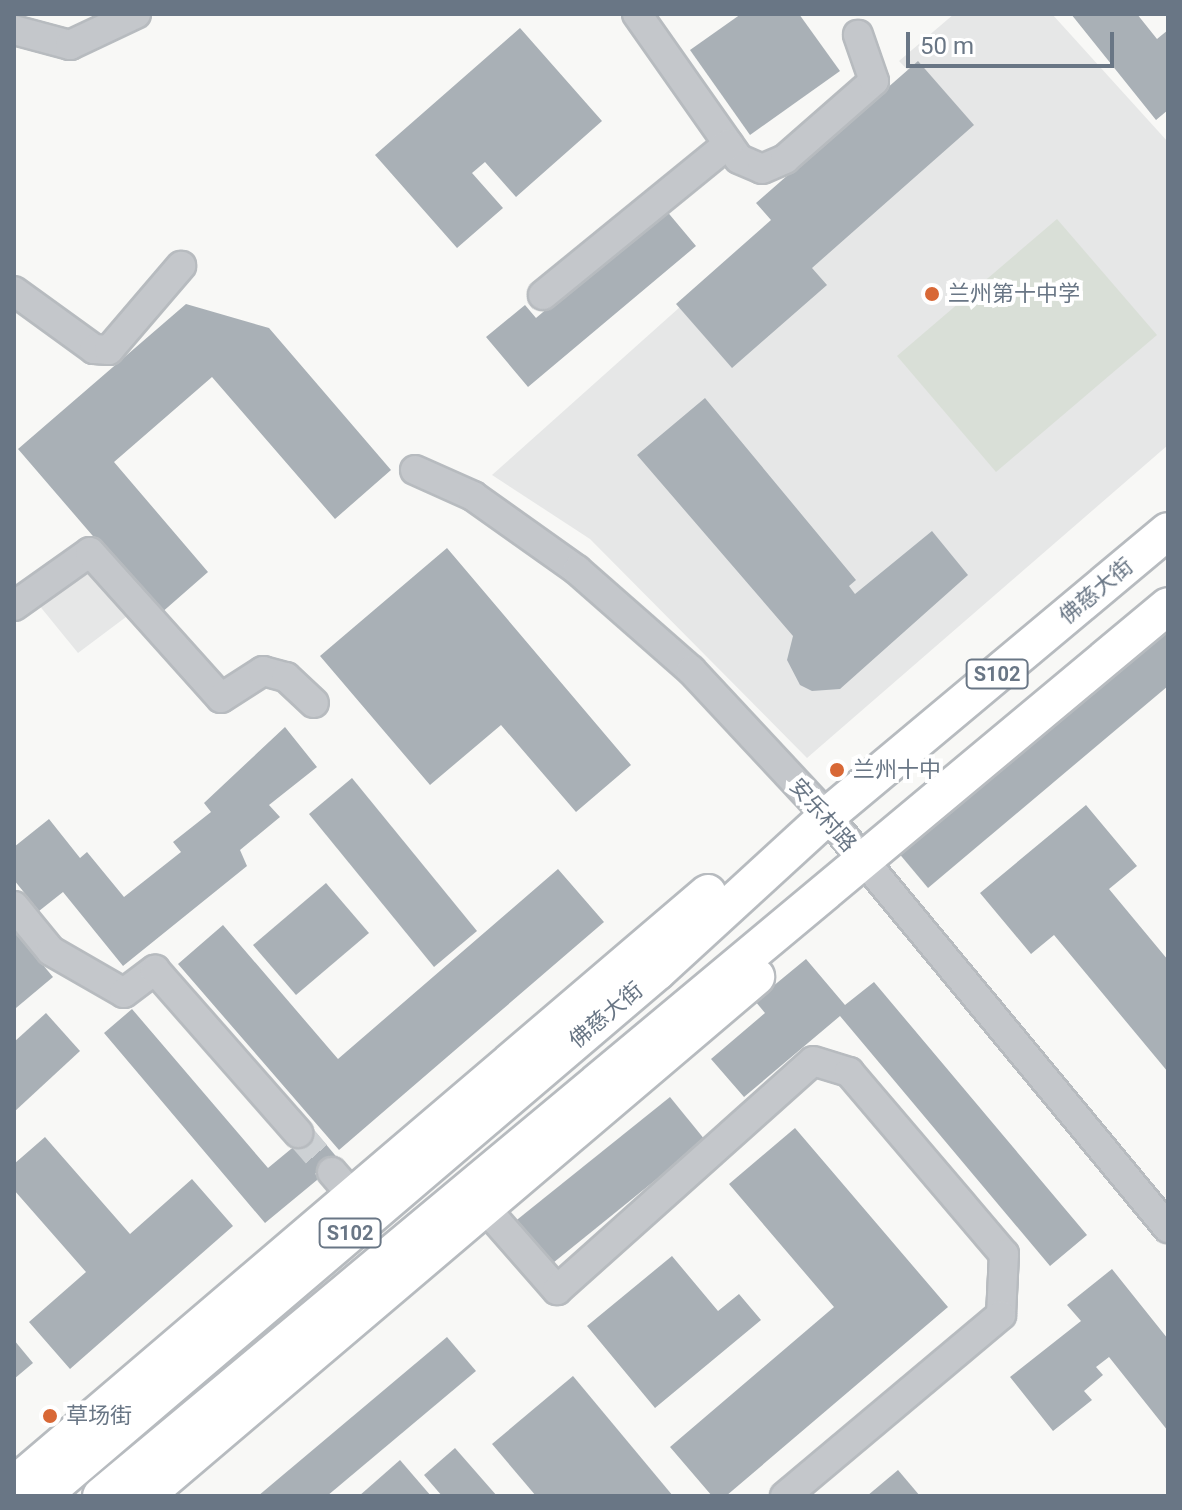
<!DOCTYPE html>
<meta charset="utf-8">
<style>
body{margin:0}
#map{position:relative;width:1182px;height:1510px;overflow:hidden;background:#f8f8f6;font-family:Roboto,"Noto Sans SC",sans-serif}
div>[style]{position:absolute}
.built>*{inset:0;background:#e6e7e7}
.green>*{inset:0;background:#d9dfd7}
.building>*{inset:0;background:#a9b0b6}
.minor-tunnel>*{height:28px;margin-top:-14px;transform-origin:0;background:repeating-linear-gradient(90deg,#cdd1d4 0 28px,transparent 0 42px)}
.roads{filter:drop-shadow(2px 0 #b7bbbf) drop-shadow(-2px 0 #b7bbbf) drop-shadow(0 2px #b7bbbf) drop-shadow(0 -2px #b7bbbf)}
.minor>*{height:28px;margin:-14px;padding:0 14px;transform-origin:14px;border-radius:14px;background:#c4c7cb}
.major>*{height:36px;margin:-18px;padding:0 18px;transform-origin:18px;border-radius:18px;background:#fff}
.dots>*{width:22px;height:22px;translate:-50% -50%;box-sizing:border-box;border:4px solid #fff;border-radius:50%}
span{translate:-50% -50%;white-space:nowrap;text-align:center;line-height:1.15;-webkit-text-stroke:8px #fff;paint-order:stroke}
.shield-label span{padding:2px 6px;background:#fff;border:2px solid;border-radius:6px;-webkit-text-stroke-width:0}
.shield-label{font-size:20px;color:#697685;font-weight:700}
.poi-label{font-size:22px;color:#697685}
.left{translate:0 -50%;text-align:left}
.street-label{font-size:22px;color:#697685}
.frame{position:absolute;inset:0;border:16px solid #697685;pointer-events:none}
.scale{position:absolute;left:906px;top:32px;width:208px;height:36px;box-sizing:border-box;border:4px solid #697685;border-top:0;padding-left:10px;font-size:24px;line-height:28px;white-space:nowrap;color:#697685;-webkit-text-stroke:6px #fff;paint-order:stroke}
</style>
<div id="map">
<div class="built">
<i style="clip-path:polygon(954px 14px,1052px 14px,1168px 142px,1168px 445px,807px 758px,590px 539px,492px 475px,925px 88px,899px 61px)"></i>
<i style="clip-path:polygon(88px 562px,130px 614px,78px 653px,34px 599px)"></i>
</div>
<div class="green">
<i style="clip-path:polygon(1057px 219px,1157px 335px,996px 472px,897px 356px)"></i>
</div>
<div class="building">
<i style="clip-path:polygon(741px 14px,799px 14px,840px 71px,750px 135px,690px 50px)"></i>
<i style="clip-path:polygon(1071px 14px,1137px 14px,1157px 39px,1168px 30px,1168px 110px,1156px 120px)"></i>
<i style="clip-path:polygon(520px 28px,602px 121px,516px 197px,485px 162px,472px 173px,503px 208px,457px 248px,375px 155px)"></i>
<i style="clip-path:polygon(918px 61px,974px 125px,812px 268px,827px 285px,732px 368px,676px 304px,771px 220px,756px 203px)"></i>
<i style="clip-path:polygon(665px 209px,696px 246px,528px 387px,486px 337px,525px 305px,536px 318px)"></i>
<i style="clip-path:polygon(186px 304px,269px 328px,391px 470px,335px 519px,212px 377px,114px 462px,208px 572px,160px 614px,18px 449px)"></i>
<i style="clip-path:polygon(705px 398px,856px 580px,849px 586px,855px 594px,932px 531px,968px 575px,840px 689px,812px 691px,800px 685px,787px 660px,793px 636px,637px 455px)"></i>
<i style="clip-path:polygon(447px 548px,631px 765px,576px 812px,501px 725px,430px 785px,320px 656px)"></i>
<i style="clip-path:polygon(1168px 624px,1168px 686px,928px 888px,897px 851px)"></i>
<i style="clip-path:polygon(285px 727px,317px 767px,269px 805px,280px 817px,240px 850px,247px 866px,123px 966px,63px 892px,39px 911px,14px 880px,14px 847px,49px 819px,80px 858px,87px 852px,124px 897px,181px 852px,173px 842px,211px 812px,204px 803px)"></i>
<i style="clip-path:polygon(352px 778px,477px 931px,434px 967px,309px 814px)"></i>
<i style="clip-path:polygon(1086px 805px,1137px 866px,1109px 889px,1168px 960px,1168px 1072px,1054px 935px,1031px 954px,980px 893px)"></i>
<i style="clip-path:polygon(558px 869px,604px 922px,339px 1150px,178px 964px,223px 925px,338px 1059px)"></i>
<i style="clip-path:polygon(326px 883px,369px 933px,296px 995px,253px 945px)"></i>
<i style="clip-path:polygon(14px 930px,53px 977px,16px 1008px,14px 1005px)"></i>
<i style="clip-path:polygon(806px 959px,845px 1005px,874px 982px,1087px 1235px,1050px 1266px,840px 1016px,744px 1097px,711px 1059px,765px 1013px,755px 1001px)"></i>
<i style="clip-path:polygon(132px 1009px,268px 1168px,314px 1130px,340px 1161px,265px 1223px,104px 1033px)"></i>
<i style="clip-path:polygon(46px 1013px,80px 1051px,14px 1112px,14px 1042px)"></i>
<i style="clip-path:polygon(670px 1097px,705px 1140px,548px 1267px,513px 1223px)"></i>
<i style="clip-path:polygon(795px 1128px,948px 1307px,726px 1496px,712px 1496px,670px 1447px,834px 1307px,729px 1184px)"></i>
<i style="clip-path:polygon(45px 1137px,130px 1234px,192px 1179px,233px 1226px,70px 1369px,29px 1322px,86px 1272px,14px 1190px,14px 1164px)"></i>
<i style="clip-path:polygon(672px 1256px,718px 1311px,739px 1294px,761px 1320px,655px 1408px,587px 1326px)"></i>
<i style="clip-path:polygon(1112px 1269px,1168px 1339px,1168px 1431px,1109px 1357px,1096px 1367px,1103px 1375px,1084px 1391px,1092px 1400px,1053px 1431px,1010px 1377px,1081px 1321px,1067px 1305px)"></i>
<i style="clip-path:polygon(447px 1337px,476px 1371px,327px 1496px,258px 1496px)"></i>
<i style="clip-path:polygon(14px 1340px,33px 1363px,14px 1379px)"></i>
<i style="clip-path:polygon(573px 1376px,673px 1496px,536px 1496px,492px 1444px)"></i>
<i style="clip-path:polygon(455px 1448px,497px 1496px,442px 1496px,424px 1475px)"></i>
<i style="clip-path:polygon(400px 1460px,431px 1496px,359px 1496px)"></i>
<i style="clip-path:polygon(898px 1470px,920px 1496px,867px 1496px)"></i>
</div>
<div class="minor-tunnel">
<i style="left:298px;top:1133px;width:52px;rotate:48.9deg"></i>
</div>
<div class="roads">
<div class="minor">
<i style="left:637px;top:14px;width:177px;rotate:54.9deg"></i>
<i style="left:739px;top:159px;width:25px;rotate:23deg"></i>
<i style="left:762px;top:169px;width:25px;rotate:-23deg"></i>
<i style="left:785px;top:159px;width:118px;rotate:-41.2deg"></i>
<i style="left:874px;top:81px;width:49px;rotate:-109.2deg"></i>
<i style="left:14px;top:30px;width:58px;rotate:15deg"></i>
<i style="left:70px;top:45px;width:73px;rotate:-25.2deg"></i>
<i style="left:14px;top:291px;width:99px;rotate:35.9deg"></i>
<i style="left:94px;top:349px;width:15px;rotate:4deg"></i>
<i style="left:109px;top:350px;width:111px;rotate:-49.4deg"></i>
<i style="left:543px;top:295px;width:239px;rotate:-39.2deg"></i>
<i style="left:415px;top:470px;width:64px;rotate:24.1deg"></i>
<i style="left:473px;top:496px;width:128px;rotate:35.4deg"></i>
<i style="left:577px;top:570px;width:152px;rotate:41.3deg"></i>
<i style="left:691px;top:670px;width:200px;rotate:47deg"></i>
<i style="left:827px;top:816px;width:535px;rotate:50.39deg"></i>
<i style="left:14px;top:606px;width:93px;rotate:-35.4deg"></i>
<i style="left:90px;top:552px;width:196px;rotate:48.1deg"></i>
<i style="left:221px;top:698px;width:50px;rotate:-32.7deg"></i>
<i style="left:263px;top:671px;width:24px;rotate:15deg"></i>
<i style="left:286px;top:677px;width:38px;rotate:43deg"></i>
<i style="left:14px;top:906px;width:58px;rotate:50.6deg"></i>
<i style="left:51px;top:951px;width:84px;rotate:29.9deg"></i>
<i style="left:124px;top:993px;width:39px;rotate:-37deg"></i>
<i style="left:155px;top:970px;width:217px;rotate:48.7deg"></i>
<i style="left:332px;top:1172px;width:30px;rotate:49deg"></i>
<i style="left:486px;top:1209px;width:108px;rotate:48.8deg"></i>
<i style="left:557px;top:1290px;width:343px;rotate:-41.8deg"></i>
<i style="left:813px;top:1061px;width:38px;rotate:17deg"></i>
<i style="left:849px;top:1072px;width:239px;rotate:49.6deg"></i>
<i style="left:1004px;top:1254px;width:61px;rotate:92.8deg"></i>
<i style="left:1001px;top:1315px;width:282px;rotate:140deg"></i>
</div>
<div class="major">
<i style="left:14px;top:1485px;width:912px;rotate:-40.47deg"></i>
<i style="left:42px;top:1496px;width:809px;rotate:-40.44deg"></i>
<i style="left:658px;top:971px;width:229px;rotate:-42.5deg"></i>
<i style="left:827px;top:816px;width:444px;rotate:-39.9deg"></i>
<i style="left:101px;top:1496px;width:1389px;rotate:-39.83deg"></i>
<i style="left:145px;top:1496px;width:802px;rotate:-40.35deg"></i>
</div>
</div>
<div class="dots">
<i style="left:932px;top:294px;background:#d86836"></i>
<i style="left:837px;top:770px;background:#d86836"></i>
<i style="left:50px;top:1416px;background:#d86836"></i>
</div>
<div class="shield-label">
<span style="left:997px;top:674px">S102</span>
<span style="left:350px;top:1233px">S102</span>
</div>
<div class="poi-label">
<span class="left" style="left:948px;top:294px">兰州第十中学</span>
<span class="left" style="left:853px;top:770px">兰州十中</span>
<span class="left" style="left:66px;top:1416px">草场街</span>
</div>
<div class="street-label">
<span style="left:1096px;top:591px;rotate:-40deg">佛慈大街</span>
<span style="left:823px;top:815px;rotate:49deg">安乐村路</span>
<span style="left:606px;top:1015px;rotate:-40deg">佛慈大街</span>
</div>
<div class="frame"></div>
<div class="scale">50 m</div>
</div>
